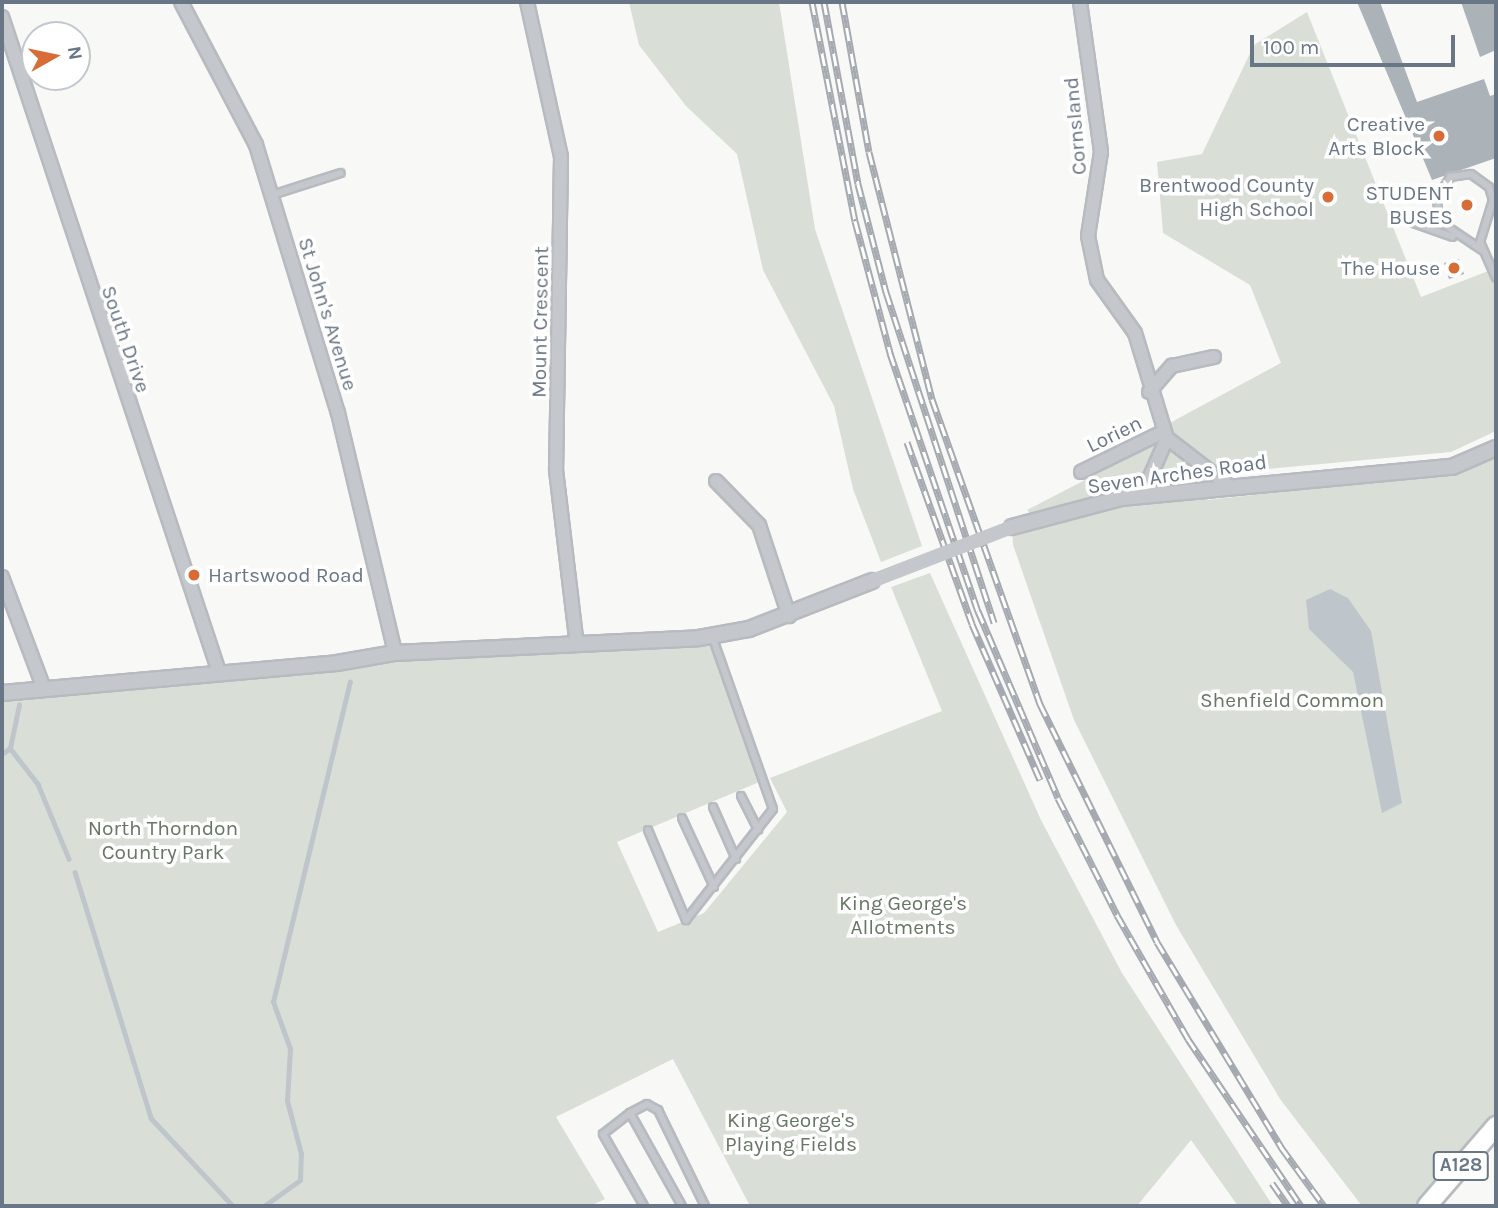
<!DOCTYPE html>
<style>
body{margin:0}
#map{position:relative;width:1498px;height:1208px;overflow:hidden;background:#f8f8f6;font-family:Karla,sans-serif}
div>[style]{position:absolute}
.green>*{inset:0;background:#d9dfd7}
.water>*{inset:0;background:#bec6cc}
.stream>*{height:4.5px;margin:-2.25px;padding:0 2.25px;transform-origin:2.25px;border-radius:2.25px;background:#bec6cc}
.building>*{inset:0;background:#abb2b8}
.roads{filter:drop-shadow(2px 0 #b7bbbf) drop-shadow(-2px 0 #b7bbbf) drop-shadow(0 2px #b7bbbf) drop-shadow(0 -2px #b7bbbf)}
.service>*{height:6px;margin:-3px;padding:0 3px;transform-origin:3px;border-radius:3px;background:#c4c7cb}
.minor>*{height:12px;margin:-6px;padding:0 6px;transform-origin:6px;border-radius:6px;background:#c4c7cb}
.tertiary>*{height:14px;margin:-7px;padding:0 7px;transform-origin:7px;border-radius:7px;background:#c4c7cb}
.primary>*{height:18px;margin:-9px;padding:0 9px;transform-origin:9px;border-radius:9px;background:#fff}
.rail>*{height:7px;margin-top:-3.5px;transform-origin:0;background:repeating-linear-gradient(90deg,#fff 0 13px,#a5aab0 0 26px);box-sizing:border-box;border-block:2px solid #a5aab0}
.tertiary-bridge>*{height:14px;margin:-7px;padding:0 7px;transform-origin:7px;border-radius:7px;background:#c4c7cb}
.dots>*{width:19px;height:19px;translate:-50% -50%;box-sizing:border-box;border:4px solid #fff;border-radius:50%}
span{translate:-50% -50%;white-space:nowrap;text-align:center;line-height:1.15;-webkit-text-stroke:7px #fff;paint-order:stroke}
.shield-label span{padding:2px 5px;background:#fff;border:2px solid;border-radius:5px;-webkit-text-stroke-width:0}
.shield-label{font-size:19px;color:#697685;font-weight:700}
.poi-label{font-size:21px;color:#697685}
.right{translate:-100% -50%;text-align:right}
.left{translate:0 -50%;text-align:left}
.street-label{font-size:21px;color:#697685}
.park-label{font-size:21px;color:#667764}
.frame{position:absolute;inset:0;border:4px solid #697685;pointer-events:none}
.north{position:absolute;left:21px;top:21px;width:70px;height:70px;box-sizing:border-box;background:#fff;border:2px solid #c3c8ce;border-radius:50%;rotate:81deg;font-size:19px;font-weight:700;line-height:28px;text-align:center;color:#697685}
.north::after{content:'';display:block;margin:auto;width:24px;height:32px;background:#d86c36;clip-path:polygon(50% 0,100% 100%,50% 72%,0 100%)}
.scale{position:absolute;left:1250px;top:35px;width:205px;height:32px;box-sizing:border-box;border:4px solid #697685;border-top:0;padding-left:9px;font-size:21px;line-height:24px;white-space:nowrap;color:#697685;-webkit-text-stroke:5px #fff;paint-order:stroke}
</style>
<div id="map">
<div class="green">
<i style="clip-path:polygon(629px 2px,779px 2px,815px 229px,922px 546px,881px 562px,853px 489px,834px 406px,763px 270px,737px 154px,686px 106px,639px 45px)"></i>
<i style="clip-path:polygon(1307px 12px,1421px 297px,1496px 268px,1496px 431px,1451px 452px,1215px 474px,1229px 486px,1207px 500px,1459px 473px,1496px 457px,1496px 1126px,1426px 1206px,1362px 1206px,1280px 1099px,1176px 925px,1074px 720px,1013px 545px,1012px 527px,1035px 519px,1027px 510px,1166px 438px,1166px 425px,1281px 363px,1250px 285px,1163px 233px,1157px 162px,1202px 154px,1254px 45px)"></i>
<i style="clip-path:polygon(930px 573px,1041px 820px,1122px 973px,1273px 1206px,1238px 1206px,1191px 1140px,1137px 1206px,750px 1206px,673px 1059px,556px 1117px,605px 1199px,590px 1206px,2px 1206px,2px 691px,712px 636px,764px 780px,617px 842px,658px 932px,704px 913px,787px 812px,770px 778px,942px 711px,891px 587px)"></i>
</div>
<div class="water">
<i style="clip-path:polygon(1330px 589px,1348px 598px,1371px 631px,1402px 803px,1382px 813px,1353px 672px,1309px 629px,1306px 600px)"></i>
</div>
<div class="stream">
<i style="left:10px;top:748px;width:46px;rotate:52.1deg"></i>
<i style="left:38px;top:784px;width:81px;rotate:67.5deg"></i>
<i style="left:2px;top:754px;width:10px;rotate:-37deg"></i>
<i style="left:10px;top:748px;width:44px;rotate:-78.2deg"></i>
<i style="left:75px;top:872px;width:257px;rotate:72.8deg"></i>
<i style="left:151px;top:1118px;width:120px;rotate:47deg"></i>
<i style="left:264px;top:1206px;width:44px;rotate:-35.8deg"></i>
<i style="left:300px;top:1180px;width:26px;rotate:-88deg"></i>
<i style="left:301px;top:1154px;width:55px;rotate:-104.8deg"></i>
<i style="left:287px;top:1101px;width:52px;rotate:-86.7deg"></i>
<i style="left:290px;top:1049px;width:50px;rotate:-109.9deg"></i>
<i style="left:273px;top:1002px;width:329px;rotate:-76.5deg"></i>
</div>
<div class="building">
<i style="clip-path:polygon(1357px 2px,1380px 2px,1417px 102px,1484px 79px,1490px 96px,1496px 94px,1496px 158px,1432px 180px)"></i>
<i style="clip-path:polygon(1461px 2px,1496px 2px,1496px 50px,1480px 57px)"></i>
<i style="clip-path:polygon(1459px 259px,1464px 274px,1449px 279px,1444px 263px)"></i>
</div>
<div class="roads">
<div class="service">
<i style="left:272px;top:195px;width:72px;rotate:-17.7deg"></i>
<i style="left:1413px;top:223px;width:42px;rotate:19.3deg"></i>
<i style="left:1482px;top:250px;width:52px;rotate:-146deg"></i>
<i style="left:1439px;top:221px;width:22px;rotate:-95deg"></i>
<i style="left:1437px;top:199px;width:26px;rotate:-59deg"></i>
<i style="left:1450px;top:177px;width:21px;rotate:-8deg"></i>
<i style="left:1471px;top:174px;width:22px;rotate:36deg"></i>
<i style="left:1489px;top:187px;width:14px;rotate:73deg"></i>
<i style="left:1493px;top:200px;width:44px;rotate:107.2deg"></i>
<i style="left:1480px;top:242px;width:39px;rotate:66deg"></i>
<i style="left:741px;top:796px;width:38px;rotate:63deg"></i>
<i style="left:713px;top:807px;width:57px;rotate:66.1deg"></i>
<i style="left:682px;top:818px;width:76px;rotate:65.1deg"></i>
<i style="left:648px;top:830px;width:98px;rotate:67.1deg"></i>
<i style="left:686px;top:920px;width:141px;rotate:-51.9deg"></i>
<i style="left:773px;top:809px;width:183px;rotate:-109.4deg"></i>
<i style="left:630px;top:1113px;width:19px;rotate:-28deg"></i>
<i style="left:647px;top:1104px;width:13px;rotate:29deg"></i>
<i style="left:658px;top:1110px;width:107px;rotate:63.9deg"></i>
<i style="left:644px;top:1206px;width:83px;rotate:-119.7deg"></i>
<i style="left:603px;top:1134px;width:34px;rotate:-38deg"></i>
<i style="left:630px;top:1113px;width:107px;rotate:60.8deg"></i>
</div>
<div class="minor">
<i style="left:181px;top:2px;width:161px;rotate:62.3deg"></i>
<i style="left:256px;top:145px;width:280px;rotate:73deg"></i>
<i style="left:338px;top:413px;width:247px;rotate:76.6deg"></i>
<i style="left:527px;top:2px;width:159px;rotate:77.6deg"></i>
<i style="left:561px;top:157px;width:313px;rotate:90.9deg"></i>
<i style="left:556px;top:470px;width:176px;rotate:83.2deg"></i>
<i style="left:1080px;top:2px;width:151px;rotate:82deg"></i>
<i style="left:1101px;top:152px;width:85px;rotate:98.8deg"></i>
<i style="left:1088px;top:236px;width:45px;rotate:78.4deg"></i>
<i style="left:1097px;top:280px;width:65px;rotate:54.4deg"></i>
<i style="left:1135px;top:333px;width:110px;rotate:73.1deg"></i>
<i style="left:1167px;top:438px;width:78px;rotate:37.7deg"></i>
<i style="left:2px;top:17px;width:690px;rotate:71.67deg"></i>
<i style="left:1149px;top:392px;width:35px;rotate:-49deg"></i>
<i style="left:1172px;top:366px;width:43px;rotate:-12.1deg"></i>
<i style="left:1081px;top:472px;width:93px;rotate:-26deg"></i>
<i style="left:716px;top:481px;width:62px;rotate:45.7deg"></i>
<i style="left:759px;top:525px;width:96px;rotate:71.8deg"></i>
<i style="left:1142px;top:495px;width:62px;rotate:-66.3deg"></i>
<i style="left:2px;top:577px;width:120px;rotate:69.4deg"></i>
</div>
<div class="tertiary">
<i style="left:1012px;top:527px;width:113px;rotate:-14.9deg"></i>
<i style="left:1121px;top:498px;width:332px;rotate:-5.4deg"></i>
<i style="left:1452px;top:467px;width:48px;rotate:-23.4deg"></i>
<i style="left:2px;top:693px;width:336px;rotate:-5.1deg"></i>
<i style="left:337px;top:663px;width:59px;rotate:-9.8deg"></i>
<i style="left:395px;top:653px;width:304px;rotate:-2.8deg"></i>
<i style="left:699px;top:638px;width:51px;rotate:-10.2deg"></i>
<i style="left:749px;top:629px;width:132px;rotate:-21.3deg"></i>
</div>
<div class="primary">
<i style="left:1427px;top:1206px;width:106px;rotate:-49.2deg"></i>
</div>
</div>
<div class="rail">
<i style="left:812px;top:2px;width:223px;rotate:78.9deg"></i>
<i style="left:855px;top:221px;width:137px;rotate:75.1deg"></i>
<i style="left:890px;top:353px;width:273px;rotate:71.2deg"></i>
<i style="left:978px;top:611px;width:203px;rotate:66.8deg"></i>
<i style="left:1058px;top:798px;width:131px;rotate:63.2deg"></i>
<i style="left:1117px;top:915px;width:143px;rotate:60.2deg"></i>
<i style="left:1188px;top:1039px;width:202px;rotate:55.9deg"></i>
<i style="left:824px;top:2px;width:185px;rotate:79.4deg"></i>
<i style="left:858px;top:184px;width:112px;rotate:75.5deg"></i>
<i style="left:886px;top:292px;width:348px;rotate:71.9deg"></i>
<i style="left:842px;top:2px;width:152px;rotate:79.8deg"></i>
<i style="left:869px;top:152px;width:255px;rotate:75.7deg"></i>
<i style="left:932px;top:399px;width:324px;rotate:70.5deg"></i>
<i style="left:1040px;top:704px;width:265px;rotate:63.8deg"></i>
<i style="left:1157px;top:942px;width:240px;rotate:58.8deg"></i>
<i style="left:1281px;top:1147px;width:73px;rotate:53.9deg"></i>
<i style="left:907px;top:442px;width:193px;rotate:70.3deg"></i>
<i style="left:972px;top:624px;width:170px;rotate:66.4deg"></i>
<i style="left:1272px;top:1183px;width:28px;rotate:55deg"></i>
</div>
<div class="tertiary-bridge">
<i style="left:872px;top:581px;width:150px;rotate:-21.1deg"></i>
</div>
<div class="dots">
<i style="left:1439px;top:136px;background:#d86c36"></i>
<i style="left:1328px;top:197px;background:#d86c36"></i>
<i style="left:1467px;top:205px;background:#d86c36"></i>
<i style="left:1454px;top:268px;background:#d86c36"></i>
<i style="left:194px;top:575px;background:#d86c36"></i>
</div>
<div class="shield-label">
<span style="left:1461px;top:1166px">A128</span>
</div>
<div class="poi-label">
<span class="right" style="left:1425px;top:136px">Creative<br>Arts Block</span>
<span class="right" style="left:1314px;top:197px">Brentwood County<br>High School</span>
<span class="right" style="left:1453px;top:205px">STUDENT<br>BUSES</span>
<span class="right" style="left:1440px;top:268px">The House</span>
<span class="left" style="left:208px;top:575px">Hartswood Road</span>
</div>
<div class="street-label">
<span style="left:1075px;top:126px;rotate:-95deg">Cornsland</span>
<span style="left:328px;top:314px;rotate:73deg">St John's Avenue</span>
<span style="left:540px;top:322px;rotate:-89deg">Mount Crescent</span>
<span style="left:126px;top:339px;rotate:71deg">South Drive</span>
<span style="left:1114px;top:434px;rotate:-26deg">Lorien</span>
<span style="left:1177px;top:474px;rotate:-8deg">Seven Arches Road</span>
</div>
<div class="park-label">
<span style="left:1292px;top:700px">Shenfield Common</span>
<span style="left:163px;top:840px">North Thorndon<br>Country Park</span>
<span style="left:903px;top:915px">King George's<br>Allotments</span>
<span style="left:791px;top:1132px">King George's<br>Playing Fields</span>
</div>
<div class="frame"></div>
<div class="north">N</div>
<div class="scale">100 m</div>
</div>
